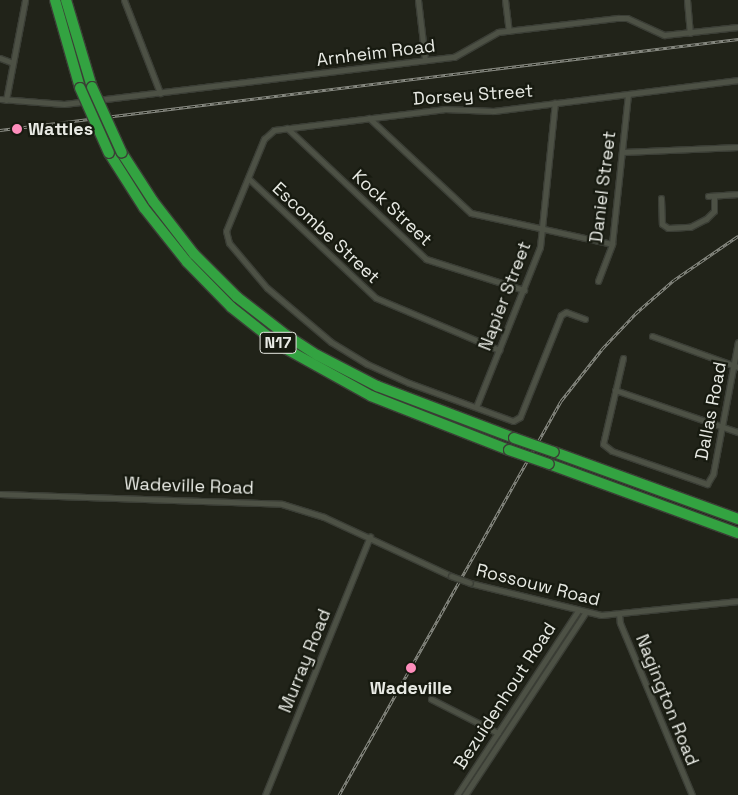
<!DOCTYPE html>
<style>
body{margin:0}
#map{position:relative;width:738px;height:795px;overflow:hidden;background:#212319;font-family:"Space Grotesk",sans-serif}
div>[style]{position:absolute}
.roads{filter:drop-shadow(1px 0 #3b3e36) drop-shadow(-1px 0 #3b3e36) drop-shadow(0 1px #3b3e36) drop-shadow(0 -1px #3b3e36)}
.street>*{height:5px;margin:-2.5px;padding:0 2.5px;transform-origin:2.5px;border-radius:2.5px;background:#4d5145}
.highway>*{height:10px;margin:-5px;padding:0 5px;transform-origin:5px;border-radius:5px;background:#33a341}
.rail>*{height:3px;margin-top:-1.5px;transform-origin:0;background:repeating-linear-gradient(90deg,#171a10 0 4px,#8c8e86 0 8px);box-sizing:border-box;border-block:1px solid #8c8e86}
.bridges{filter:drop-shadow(1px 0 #3b3e36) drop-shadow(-1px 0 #3b3e36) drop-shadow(0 1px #3b3e36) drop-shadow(0 -1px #3b3e36)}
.street-bridge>*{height:5px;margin:-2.5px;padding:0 2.5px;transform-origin:2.5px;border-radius:2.5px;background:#4d5145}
.highway-bridge>*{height:10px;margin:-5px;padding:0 5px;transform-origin:5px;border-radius:5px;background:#33a341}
.dots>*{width:14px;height:14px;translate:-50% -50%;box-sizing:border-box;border:2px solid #171a10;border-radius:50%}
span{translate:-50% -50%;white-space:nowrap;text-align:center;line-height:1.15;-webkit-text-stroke:4.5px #171a10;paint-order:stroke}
.shield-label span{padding:1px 4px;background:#171a10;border:1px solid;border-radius:4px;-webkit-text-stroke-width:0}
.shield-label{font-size:16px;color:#e8eae4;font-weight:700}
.street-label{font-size:18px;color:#e8eae4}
.poi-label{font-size:18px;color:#e8eae4;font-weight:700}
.left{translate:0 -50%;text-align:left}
</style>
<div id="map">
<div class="roads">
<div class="street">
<i style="left:124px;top:0;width:100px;rotate:68.8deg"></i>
<i style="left:418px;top:0;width:60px;rotate:83.3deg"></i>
<i style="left:505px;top:0;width:31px;rotate:83deg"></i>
<i style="left:687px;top:0;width:33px;rotate:85deg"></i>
<i style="left:0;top:58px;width:14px;rotate:21deg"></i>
<i style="left:0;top:99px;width:64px;rotate:4.5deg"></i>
<i style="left:64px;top:104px;width:393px;rotate:-6.9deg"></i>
<i style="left:454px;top:57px;width:51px;rotate:-29.6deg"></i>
<i style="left:498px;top:32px;width:121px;rotate:-6.7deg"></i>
<i style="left:618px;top:18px;width:9px"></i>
<i style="left:627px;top:18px;width:41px;rotate:24.7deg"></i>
<i style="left:664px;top:35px;width:74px;rotate:-6.2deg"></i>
<i style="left:6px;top:100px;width:102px;rotate:-79.2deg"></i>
<i style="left:369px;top:118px;width:139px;rotate:43deg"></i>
<i style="left:471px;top:213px;width:144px;rotate:12.4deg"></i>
<i style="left:287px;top:128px;width:191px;rotate:43.3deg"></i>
<i style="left:426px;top:259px;width:103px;rotate:17.6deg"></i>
<i style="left:623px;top:152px;width:115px;rotate:-2.5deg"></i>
<i style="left:248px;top:178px;width:175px;rotate:43.2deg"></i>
<i style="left:376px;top:298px;width:134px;rotate:22.9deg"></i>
<i style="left:708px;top:196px;width:30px;rotate:-4deg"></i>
<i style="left:661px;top:198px;width:26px;rotate:88deg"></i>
<i style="left:662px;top:224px;width:7px;rotate:34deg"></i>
<i style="left:668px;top:228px;width:22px;rotate:-3deg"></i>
<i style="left:690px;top:227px;width:18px;rotate:-27deg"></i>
<i style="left:706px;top:219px;width:11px;rotate:-45deg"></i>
<i style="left:714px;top:211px;width:15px;rotate:-90deg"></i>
<i style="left:598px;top:281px;width:40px;rotate:-69deg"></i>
<i style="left:612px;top:244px;width:150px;rotate:-83.9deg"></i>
<i style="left:585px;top:319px;width:20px;rotate:-160deg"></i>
<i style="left:566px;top:312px;width:6px;rotate:149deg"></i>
<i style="left:561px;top:315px;width:110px;rotate:111.9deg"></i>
<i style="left:520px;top:417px;width:8px;rotate:150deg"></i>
<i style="left:513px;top:421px;width:111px;rotate:-159.9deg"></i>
<i style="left:409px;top:383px;width:46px;rotate:-155.7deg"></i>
<i style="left:367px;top:364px;width:42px;rotate:-148.6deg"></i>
<i style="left:331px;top:342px;width:84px;rotate:-139.8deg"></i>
<i style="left:267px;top:288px;width:59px;rotate:-130.2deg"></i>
<i style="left:229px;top:243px;width:12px;rotate:-104deg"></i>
<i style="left:226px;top:231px;width:100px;rotate:-67.6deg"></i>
<i style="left:264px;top:139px;width:13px;rotate:-42deg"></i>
<i style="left:274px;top:130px;width:171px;rotate:-7deg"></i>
<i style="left:444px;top:109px;width:50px;rotate:2.3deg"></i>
<i style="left:494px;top:111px;width:246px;rotate:-7.2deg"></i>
<i style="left:652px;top:336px;width:91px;rotate:19.8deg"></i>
<i style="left:623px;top:358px;width:88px;rotate:103.1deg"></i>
<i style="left:603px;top:444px;width:11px;rotate:38deg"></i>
<i style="left:612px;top:451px;width:101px;rotate:19.2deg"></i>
<i style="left:707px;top:484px;width:12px;rotate:-59deg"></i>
<i style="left:713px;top:474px;width:134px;rotate:-79.3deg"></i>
<i style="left:615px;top:390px;width:130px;rotate:18.9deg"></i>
<i style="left:476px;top:407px;width:172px;rotate:-68.2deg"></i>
<i style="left:540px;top:247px;width:145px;rotate:-84.1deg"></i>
<i style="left:0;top:494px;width:282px;rotate:2deg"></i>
<i style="left:282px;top:504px;width:44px;rotate:17.2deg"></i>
<i style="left:324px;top:517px;width:140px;rotate:24.9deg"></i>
<i style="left:470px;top:583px;width:135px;rotate:13.7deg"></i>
<i style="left:601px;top:615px;width:138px;rotate:-5.8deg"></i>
<i style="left:619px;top:614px;width:9px;rotate:84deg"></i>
<i style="left:620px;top:623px;width:186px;rotate:67.3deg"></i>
<i style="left:431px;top:699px;width:75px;rotate:26.9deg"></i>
<i style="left:265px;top:795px;width:279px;rotate:-67.9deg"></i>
<i style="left:457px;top:795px;width:219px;rotate:-56.7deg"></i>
<i style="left:465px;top:795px;width:218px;rotate:-56.6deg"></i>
</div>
<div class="highway">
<i style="left:55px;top:0;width:91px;rotate:74.1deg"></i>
<i style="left:66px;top:0;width:91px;rotate:73.4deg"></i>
<i style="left:109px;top:153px;width:65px;rotate:57.5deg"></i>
<i style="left:144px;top:208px;width:69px;rotate:51.5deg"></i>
<i style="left:187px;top:262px;width:63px;rotate:45.6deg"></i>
<i style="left:231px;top:307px;width:61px;rotate:38.4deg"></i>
<i style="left:279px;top:345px;width:105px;rotate:29deg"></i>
<i style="left:371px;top:396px;width:148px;rotate:21.4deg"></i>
<i style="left:122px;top:153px;width:57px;rotate:57.1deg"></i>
<i style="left:153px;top:201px;width:67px;rotate:52.3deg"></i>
<i style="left:194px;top:254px;width:61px;rotate:45deg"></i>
<i style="left:237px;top:297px;width:62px;rotate:37.8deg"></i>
<i style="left:286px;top:335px;width:37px;rotate:33deg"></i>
<i style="left:317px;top:355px;width:68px;rotate:27.3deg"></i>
<i style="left:377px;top:386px;width:147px;rotate:20.8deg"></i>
<i style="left:554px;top:452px;width:196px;rotate:20deg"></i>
<i style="left:549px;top:464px;width:201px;rotate:20.1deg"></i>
</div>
</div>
<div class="rail">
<i style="left:0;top:130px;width:744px;rotate:-7.03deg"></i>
<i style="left:339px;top:795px;width:452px;rotate:-60.6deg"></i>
<i style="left:561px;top:401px;width:66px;rotate:-51.7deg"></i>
<i style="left:602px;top:349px;width:50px;rotate:-46.6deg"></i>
<i style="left:636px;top:313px;width:50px;rotate:-41deg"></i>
<i style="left:674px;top:280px;width:78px;rotate:-34.5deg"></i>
</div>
<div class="bridges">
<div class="street-bridge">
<i style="left:451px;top:576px;width:20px;rotate:20deg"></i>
</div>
<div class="highway-bridge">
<i style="left:92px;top:87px;width:72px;rotate:65.6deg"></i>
<i style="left:80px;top:88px;width:71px;rotate:66deg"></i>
<i style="left:514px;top:438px;width:42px;rotate:19.3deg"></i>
<i style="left:509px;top:450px;width:42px;rotate:19.3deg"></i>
</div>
</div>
<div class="dots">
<i style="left:17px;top:129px;background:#fe8ebc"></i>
<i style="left:411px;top:668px;background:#fe8ebc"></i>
</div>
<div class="shield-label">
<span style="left:278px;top:343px">N17</span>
</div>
<div class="street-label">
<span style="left:376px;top:53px;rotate:-7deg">Arnheim Road</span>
<span style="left:473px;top:95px;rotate:-4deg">Dorsey Street</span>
<span style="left:603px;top:187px;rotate:-83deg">Daniel Street</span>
<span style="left:392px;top:208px;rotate:43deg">Kock Street</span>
<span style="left:326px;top:233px;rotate:43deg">Escombe Street</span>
<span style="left:505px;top:296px;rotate:-69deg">Napier Street</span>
<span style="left:711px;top:411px;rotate:-79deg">Dallas Road</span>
<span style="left:189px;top:486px;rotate:2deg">Wadeville Road</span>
<span style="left:538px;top:585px;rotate:14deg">Rossouw Road</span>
<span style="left:305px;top:661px;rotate:-68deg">Murray Road</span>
<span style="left:505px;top:696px;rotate:-57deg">Bezuidenhout Road</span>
<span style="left:667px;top:700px;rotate:68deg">Nagington Road</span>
</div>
<div class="poi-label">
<span class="left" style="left:28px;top:129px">Wattles</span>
<span style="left:411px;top:688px">Wadeville</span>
</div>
</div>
